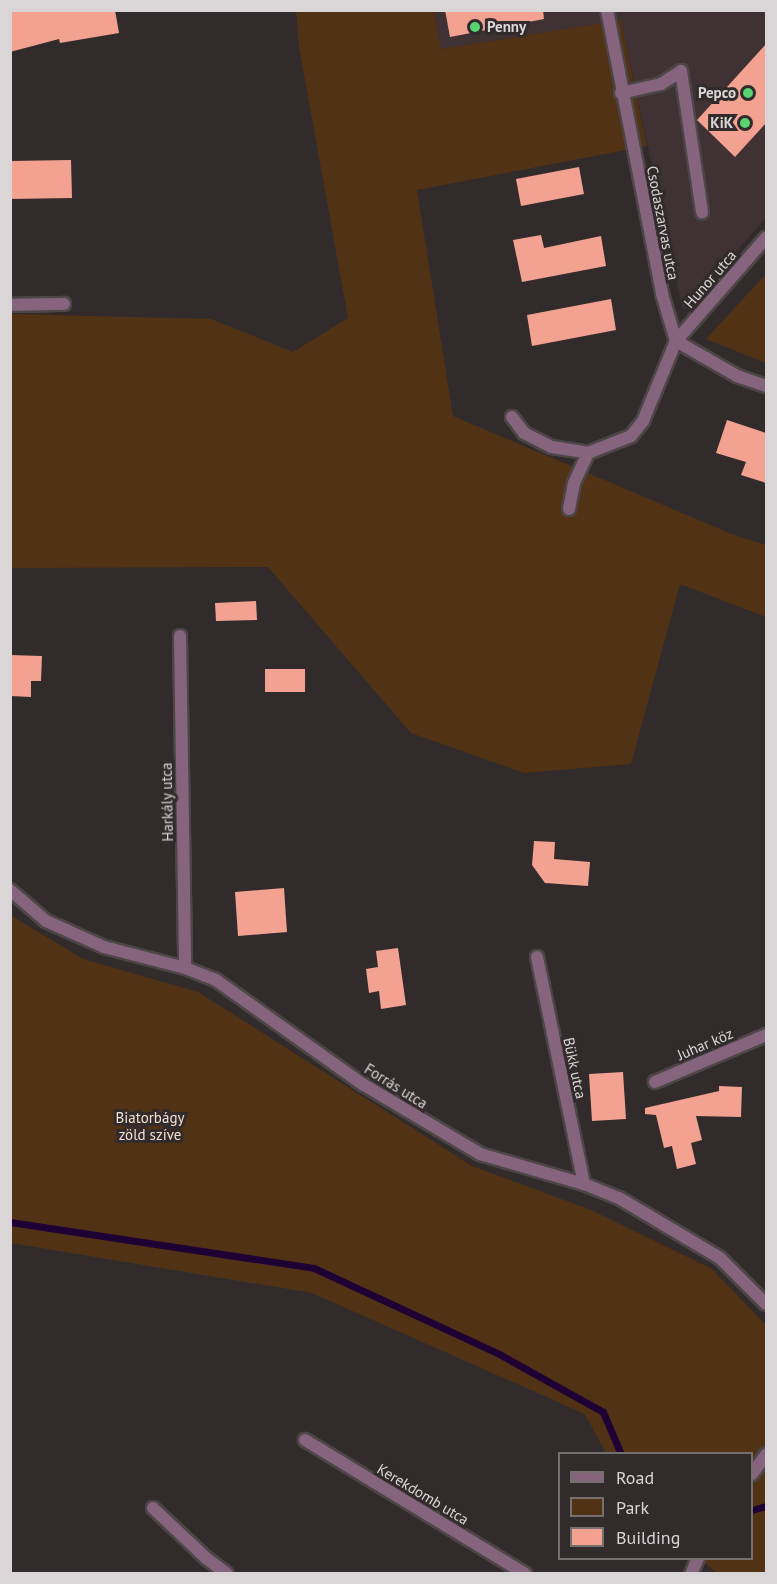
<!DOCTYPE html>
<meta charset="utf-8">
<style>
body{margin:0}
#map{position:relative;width:777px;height:1584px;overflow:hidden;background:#322b2c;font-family:"PT Sans",sans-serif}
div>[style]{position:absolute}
.built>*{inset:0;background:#3f3134}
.green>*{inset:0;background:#523214}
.stream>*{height:7px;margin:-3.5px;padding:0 3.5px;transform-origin:3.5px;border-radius:3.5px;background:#1f0035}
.building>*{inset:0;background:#f3a291}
.roads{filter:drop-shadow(2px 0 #4d4647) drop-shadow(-2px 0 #4d4647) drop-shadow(0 2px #4d4647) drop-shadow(0 -2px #4d4647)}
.service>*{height:12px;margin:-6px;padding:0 6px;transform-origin:6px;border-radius:6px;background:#86647e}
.minor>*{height:12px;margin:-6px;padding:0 6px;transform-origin:6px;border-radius:6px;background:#86647e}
.dots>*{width:16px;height:16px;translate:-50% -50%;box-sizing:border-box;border:3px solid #322b2c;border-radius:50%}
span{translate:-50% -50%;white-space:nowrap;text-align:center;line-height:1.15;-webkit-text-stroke:6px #322b2c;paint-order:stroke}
.poi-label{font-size:15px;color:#dad5d6;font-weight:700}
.left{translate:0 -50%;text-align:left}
.right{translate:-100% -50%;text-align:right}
.street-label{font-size:15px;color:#dad5d6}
.park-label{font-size:15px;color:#f4e0d0}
.frame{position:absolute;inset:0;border:12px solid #dad5d6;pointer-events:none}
.legend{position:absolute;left:558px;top:1452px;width:195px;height:108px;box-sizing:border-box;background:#322b2c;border:2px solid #756f70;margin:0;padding:8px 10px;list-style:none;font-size:18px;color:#dad5d6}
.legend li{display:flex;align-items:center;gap:12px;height:30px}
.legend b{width:30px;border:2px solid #756f70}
</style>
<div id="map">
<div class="built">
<i style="clip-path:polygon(434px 11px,766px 11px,766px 218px,683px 311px,621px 20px,441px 49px)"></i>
</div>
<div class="green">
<i style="clip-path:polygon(296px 11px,434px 11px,441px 49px,621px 20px,647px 146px,417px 190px,453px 416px,734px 535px,766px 545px,766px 617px,680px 584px,631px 764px,524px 773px,411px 733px,268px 567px,11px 568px,10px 314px,211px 319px,293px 352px,348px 318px,299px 47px)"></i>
<i style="clip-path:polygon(766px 274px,766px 363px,706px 339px)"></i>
<i style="clip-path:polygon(10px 915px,83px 959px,198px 992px,472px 1166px,591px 1210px,712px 1269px,766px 1325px,766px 1573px,716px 1573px,701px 1559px,752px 1558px,752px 1454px,606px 1453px,585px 1414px,312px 1293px,11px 1243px)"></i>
</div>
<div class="stream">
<i style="left:10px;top:1222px;width:307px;rotate:8.6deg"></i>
<i style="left:314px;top:1268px;width:204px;rotate:24.9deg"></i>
<i style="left:499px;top:1354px;width:119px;rotate:29.1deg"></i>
<i style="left:603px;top:1412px;width:46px;rotate:66.8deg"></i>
<i style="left:752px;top:1510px;width:15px;rotate:-16deg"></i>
</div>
<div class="building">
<i style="clip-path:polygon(10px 10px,115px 10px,119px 33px,60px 43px,59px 39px,10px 52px)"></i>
<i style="clip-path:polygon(445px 10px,543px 10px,544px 19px,450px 37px)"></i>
<i style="clip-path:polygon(766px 44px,766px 123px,735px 157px,697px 120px)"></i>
<i style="clip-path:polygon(71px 160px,72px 198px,10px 199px,10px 161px)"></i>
<i style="clip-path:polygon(579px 167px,584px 194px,521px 206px,516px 179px)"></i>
<i style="clip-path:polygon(541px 235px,544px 248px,601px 236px,606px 266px,522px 282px,513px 240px)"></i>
<i style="clip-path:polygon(611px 299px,616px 330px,532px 346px,527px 315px)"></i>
<i style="clip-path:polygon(727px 420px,766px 433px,766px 483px,741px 475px,746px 462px,716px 453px)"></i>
<i style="clip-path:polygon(256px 601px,257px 620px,216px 621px,215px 603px)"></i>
<i style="clip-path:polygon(10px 655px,42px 656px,41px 681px,31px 681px,31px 697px,10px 696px)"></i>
<i style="clip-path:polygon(265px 669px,305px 669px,305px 692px,265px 692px)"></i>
<i style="clip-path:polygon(534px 841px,555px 842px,554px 859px,590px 862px,588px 886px,545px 883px,532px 865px)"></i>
<i style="clip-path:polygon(284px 888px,287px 932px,238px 936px,235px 892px)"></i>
<i style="clip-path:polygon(398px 948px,406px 1005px,381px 1009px,379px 991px,369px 993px,366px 969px,378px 967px,376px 951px)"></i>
<i style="clip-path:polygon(623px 1072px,626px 1119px,592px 1121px,589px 1074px)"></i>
<i style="clip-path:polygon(719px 1086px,742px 1087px,741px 1117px,696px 1116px,702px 1140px,691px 1143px,696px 1164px,677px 1169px,672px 1146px,664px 1148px,656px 1115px,645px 1114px,645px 1108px,719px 1091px)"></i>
</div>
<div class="roads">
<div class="service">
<i style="left:621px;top:93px;width:41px;rotate:-12.7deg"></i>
<i style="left:661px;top:84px;width:24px;rotate:-33deg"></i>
<i style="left:681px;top:71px;width:143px;rotate:81.5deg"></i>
<i style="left:512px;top:417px;width:20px;rotate:53deg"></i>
<i style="left:524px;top:433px;width:31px;rotate:27deg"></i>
<i style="left:552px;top:447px;width:36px;rotate:9deg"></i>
<i style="left:569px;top:509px;width:26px;rotate:-79deg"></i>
<i style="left:574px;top:483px;width:33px;rotate:-65deg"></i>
<i style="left:588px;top:453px;width:46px;rotate:-21.6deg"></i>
<i style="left:631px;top:436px;width:19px;rotate:-51deg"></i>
<i style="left:643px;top:421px;width:87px;rotate:-67.6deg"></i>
</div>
<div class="minor">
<i style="left:607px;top:10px;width:289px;rotate:79deg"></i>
<i style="left:662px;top:294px;width:49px;rotate:73.4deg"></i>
<i style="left:676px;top:341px;width:70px;rotate:29.8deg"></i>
<i style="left:737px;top:376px;width:31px;rotate:19deg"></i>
<i style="left:10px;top:305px;width:54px;rotate:-1.1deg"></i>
<i style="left:676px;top:341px;width:137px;rotate:-48.9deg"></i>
<i style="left:180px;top:636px;width:332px;rotate:89.1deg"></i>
<i style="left:10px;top:890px;width:48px;rotate:40.7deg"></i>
<i style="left:46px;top:921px;width:64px;rotate:24.1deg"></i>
<i style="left:104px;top:947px;width:84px;rotate:14.5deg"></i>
<i style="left:185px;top:968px;width:33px;rotate:21deg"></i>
<i style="left:216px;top:980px;width:181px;rotate:35.4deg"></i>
<i style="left:364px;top:1085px;width:135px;rotate:30.7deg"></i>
<i style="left:480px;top:1154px;width:108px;rotate:16.1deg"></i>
<i style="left:584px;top:1184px;width:38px;rotate:22deg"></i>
<i style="left:619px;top:1198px;width:117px;rotate:30.7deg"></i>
<i style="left:720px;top:1258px;width:65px;rotate:45deg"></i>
<i style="left:537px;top:957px;width:232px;rotate:78.3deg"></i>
<i style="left:655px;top:1082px;width:121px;rotate:-22.9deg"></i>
<i style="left:305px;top:1440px;width:258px;rotate:31.3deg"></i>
<i style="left:752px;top:1474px;width:24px;rotate:-54deg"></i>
<i style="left:153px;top:1508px;width:73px;rotate:43.3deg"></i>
<i style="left:206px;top:1558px;width:26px;rotate:37deg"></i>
<i style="left:691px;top:1574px;width:17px;rotate:-66deg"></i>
</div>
</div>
<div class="dots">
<i style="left:475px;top:27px;background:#58d570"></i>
<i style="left:748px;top:93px;background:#58d570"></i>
<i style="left:745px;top:123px;background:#58d570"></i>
</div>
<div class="poi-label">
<span class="left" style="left:487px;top:27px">Penny</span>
<span class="right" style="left:736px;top:93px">Pepco</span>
<span class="right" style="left:733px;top:123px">KiK</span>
</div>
<div class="street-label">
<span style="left:663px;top:223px;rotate:79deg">Csodaszarvas utca</span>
<span style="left:710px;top:279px;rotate:-49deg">Hunor utca</span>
<span style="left:167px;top:802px;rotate:-91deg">Harkály utca</span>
<span style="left:705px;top:1044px;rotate:-23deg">Juhar köz</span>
<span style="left:575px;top:1068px;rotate:78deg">Bükk utca</span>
<span style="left:396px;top:1086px;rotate:32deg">Forrás utca</span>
<span style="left:423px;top:1494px;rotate:31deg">Kerekdomb utca</span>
</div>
<div class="park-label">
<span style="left:150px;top:1126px">Biatorbágy<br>zöld szíve</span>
</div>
<div class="frame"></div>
<ul class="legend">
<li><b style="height:8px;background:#86647e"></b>Road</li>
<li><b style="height:16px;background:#523214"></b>Park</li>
<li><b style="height:16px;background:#f3a291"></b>Building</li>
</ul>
</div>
